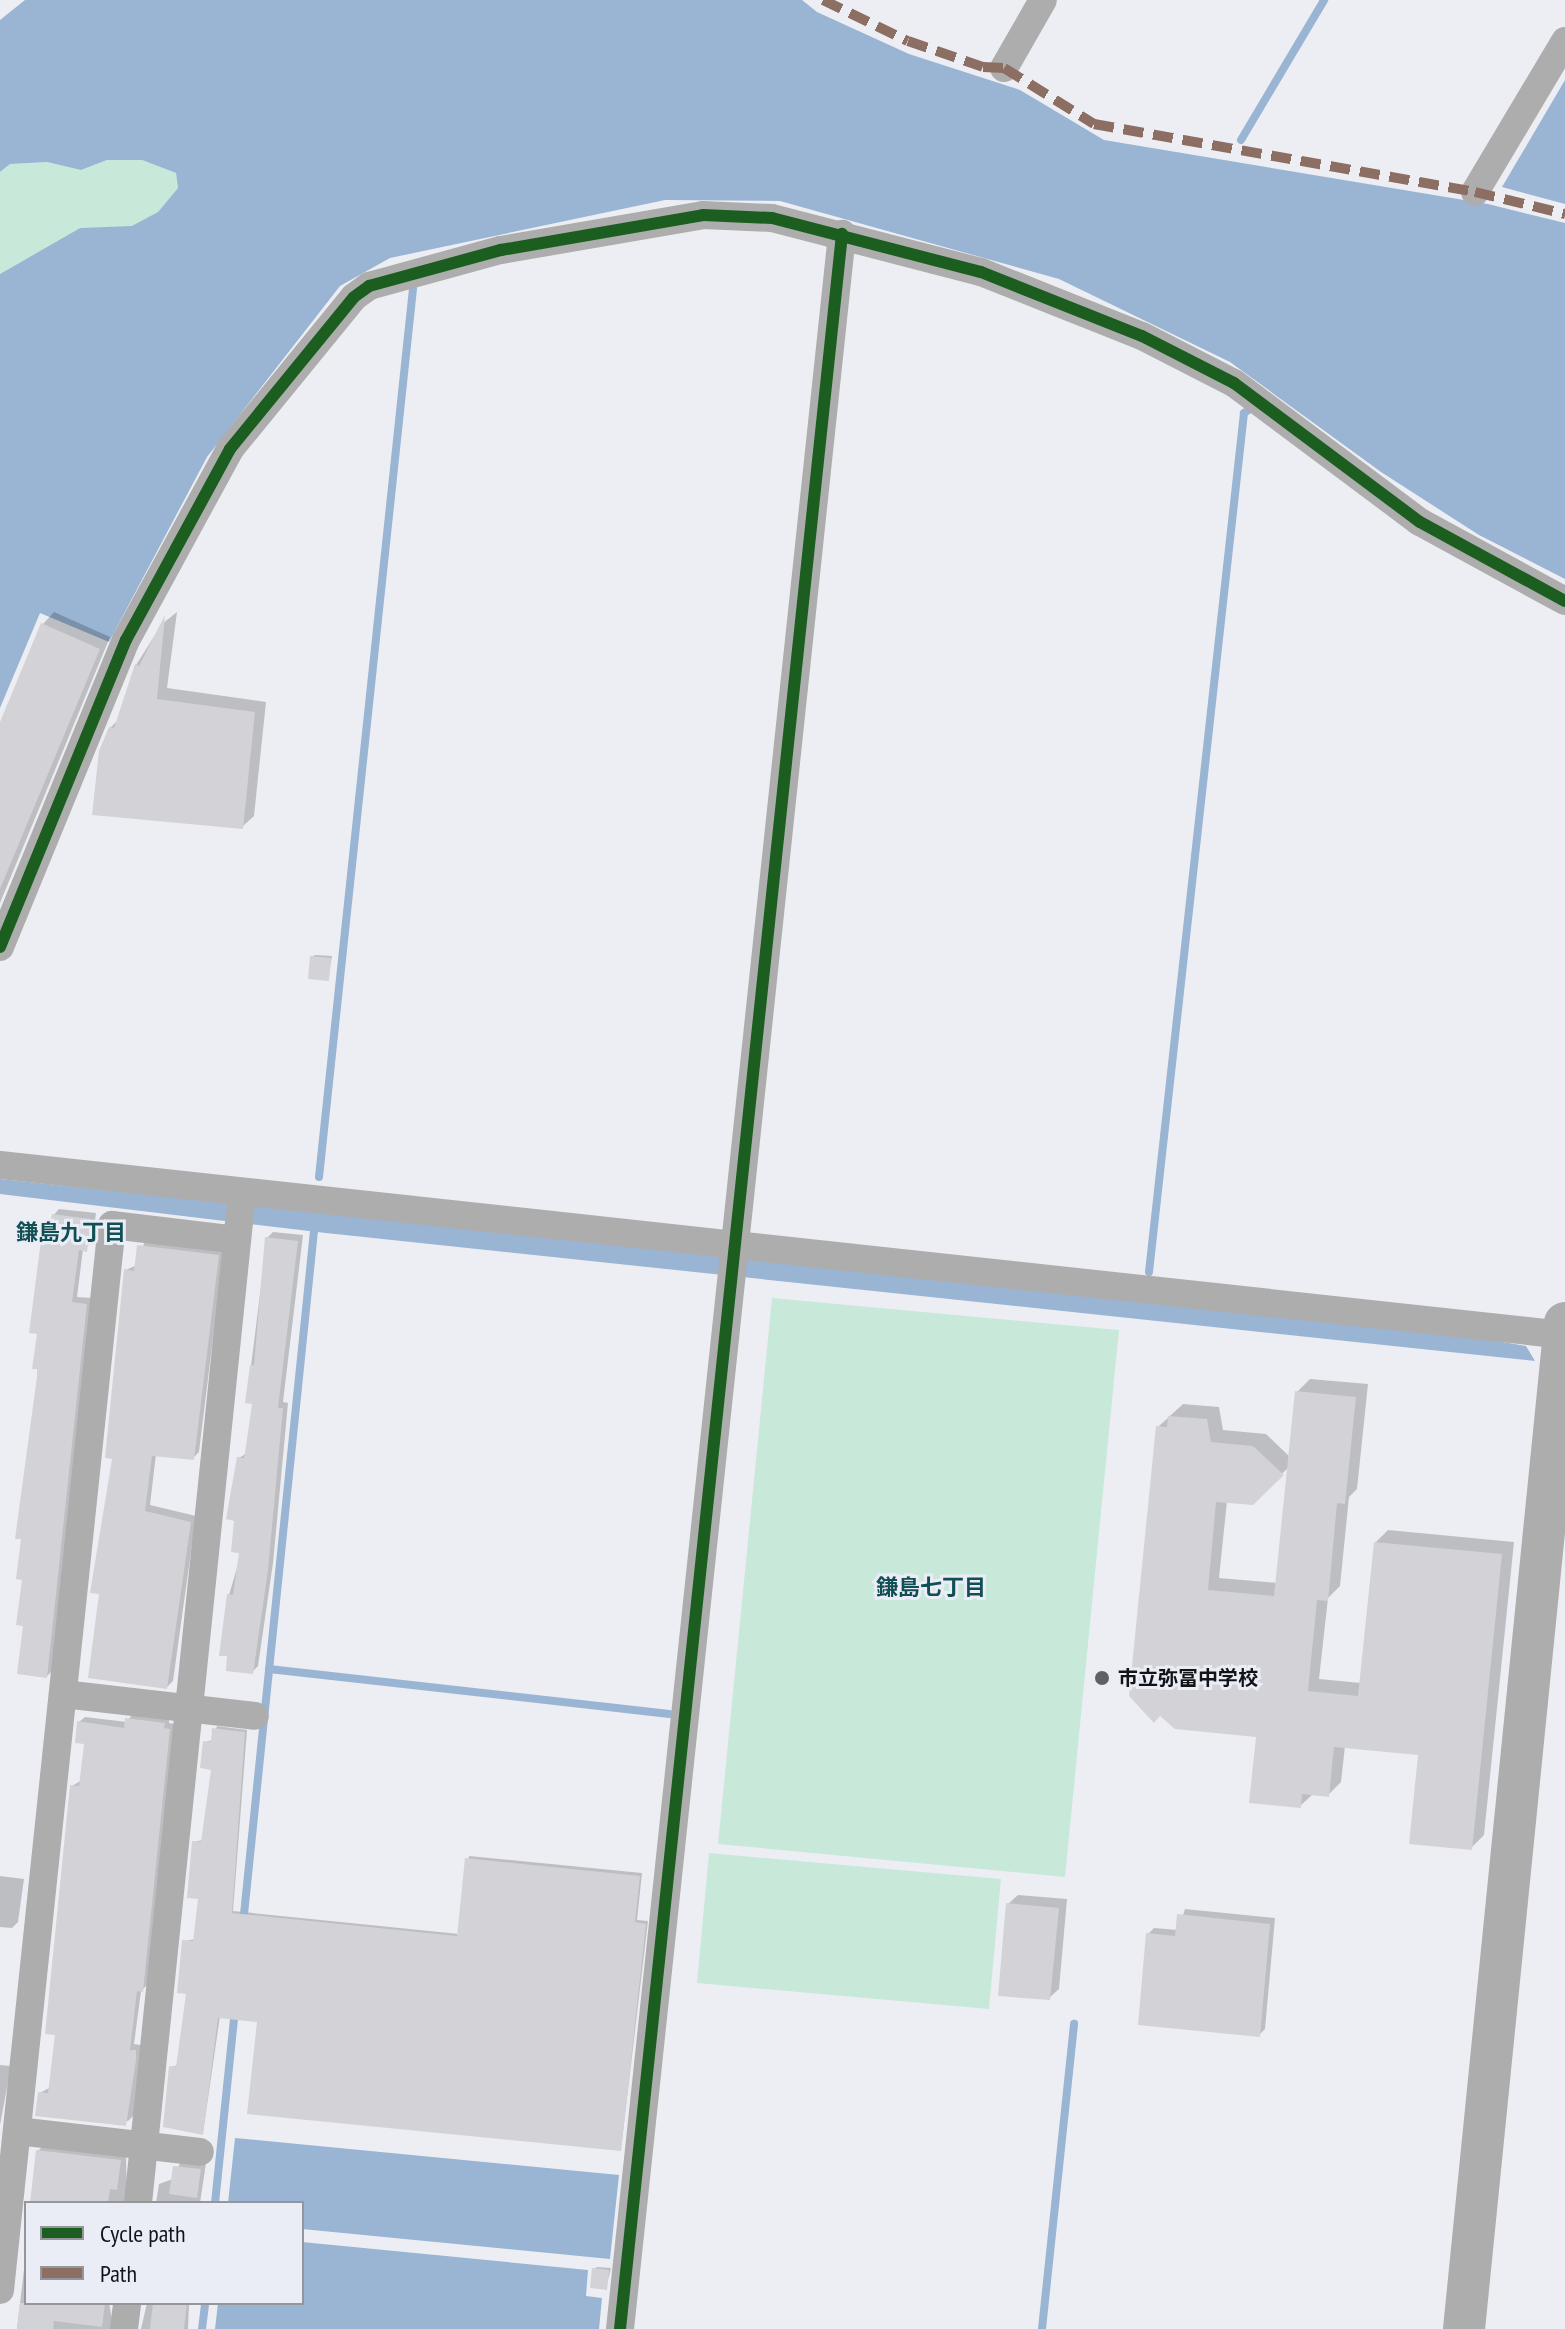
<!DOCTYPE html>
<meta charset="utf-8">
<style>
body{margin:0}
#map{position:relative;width:1565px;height:2329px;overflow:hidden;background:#edeef3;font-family:"PT Sans Narrow","Noto Sans JP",sans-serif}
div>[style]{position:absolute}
.green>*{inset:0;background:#c8e9da}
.water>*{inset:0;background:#9ab4d4}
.shadow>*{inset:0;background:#0003}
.stream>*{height:8px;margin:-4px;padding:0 4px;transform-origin:4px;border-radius:4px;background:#9ab4d4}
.building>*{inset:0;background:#d3d2d6}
.street>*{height:28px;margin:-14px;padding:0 14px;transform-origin:14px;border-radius:14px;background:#aeadad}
.secondary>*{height:42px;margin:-21px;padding:0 21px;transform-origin:21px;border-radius:21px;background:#adadad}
.quiet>*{height:10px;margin-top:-5px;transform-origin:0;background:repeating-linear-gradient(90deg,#8d6e63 0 20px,transparent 0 30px)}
.cycleway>*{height:12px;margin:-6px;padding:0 6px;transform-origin:6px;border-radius:6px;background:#1b5e20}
.dots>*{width:22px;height:22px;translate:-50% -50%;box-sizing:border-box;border:4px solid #eaedf6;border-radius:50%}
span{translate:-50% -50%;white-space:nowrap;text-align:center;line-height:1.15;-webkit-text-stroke:6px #eaedf6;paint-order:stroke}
.poi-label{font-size:20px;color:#121316;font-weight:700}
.left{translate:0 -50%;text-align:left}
.neighbourhood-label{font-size:22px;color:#124f55;font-weight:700}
.legend{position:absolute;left:24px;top:2201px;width:280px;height:104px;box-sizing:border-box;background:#eaedf6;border:2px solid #94969c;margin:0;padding:10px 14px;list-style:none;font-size:24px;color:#121316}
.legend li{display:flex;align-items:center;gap:16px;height:40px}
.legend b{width:40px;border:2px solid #94969c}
</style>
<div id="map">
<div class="green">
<i style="clip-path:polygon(107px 160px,142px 160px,176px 173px,178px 188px,158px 212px,132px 227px,80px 228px,0 274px,0 172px,10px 164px,47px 162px,81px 170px)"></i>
<i style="clip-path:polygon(772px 1298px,1119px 1330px,1065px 1877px,718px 1844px)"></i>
<i style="clip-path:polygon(709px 1853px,1001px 1879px,989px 2009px,697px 1983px)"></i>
</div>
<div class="water">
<i style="clip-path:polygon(25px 0,802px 0,817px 12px,909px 54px,1020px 90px,1104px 140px,1488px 204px,1565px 223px,1565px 579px,1479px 535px,1381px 472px,1230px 362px,1059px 279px,780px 201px,665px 200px,390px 258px,340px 286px,207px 457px,109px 642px,40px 613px,0 708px,0 274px,80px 228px,132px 226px,158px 212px,178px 188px,176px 173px,142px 160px,107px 160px,81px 170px,47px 162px,10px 164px,0 172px,0 20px)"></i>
<i style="clip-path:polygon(1565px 80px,1565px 204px,1502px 187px)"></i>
<i style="clip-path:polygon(0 1179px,1420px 1328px,1526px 1346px,1535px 1361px,326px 1233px,0 1194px)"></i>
<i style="clip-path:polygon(235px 2138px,619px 2175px,610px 2259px,302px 2229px,302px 2203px,228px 2203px)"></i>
<i style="clip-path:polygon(302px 2242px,588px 2270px,586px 2296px,602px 2298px,599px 2329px,215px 2329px,218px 2303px,302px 2303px)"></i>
</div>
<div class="shadow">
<i style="clip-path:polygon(54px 612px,110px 637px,0 903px,0 727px,43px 624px)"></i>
<i style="clip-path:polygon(177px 612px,167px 688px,266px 702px,254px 816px,242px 827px,110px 728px,118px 720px,136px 665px,162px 624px)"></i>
<i style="clip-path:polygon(315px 955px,332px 956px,328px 979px,312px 957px)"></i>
<i style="clip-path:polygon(59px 1209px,96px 1213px,92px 1243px,83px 1249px,77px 1297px,92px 1298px,53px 1670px,47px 1676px,26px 1624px,44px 1226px)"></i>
<i style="clip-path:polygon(273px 1232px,303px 1235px,283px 1402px,288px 1403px,273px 1563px,258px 1666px,252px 1672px,229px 1595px,242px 1551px,239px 1458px,247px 1453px,254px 1402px,251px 1366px,267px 1238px)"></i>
<i style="clip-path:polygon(145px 1240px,224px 1249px,199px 1452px,193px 1458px,156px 1454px,150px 1505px,196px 1516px,173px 1681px,167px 1687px,115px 1457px,126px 1270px,137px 1265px)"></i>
<i style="clip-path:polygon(evenodd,1310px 1379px,1368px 1384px,1357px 1489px,1349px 1497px,1340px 1586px,1328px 1598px,1319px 1679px,1361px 1683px,1375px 1543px,1388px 1530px,1514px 1542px,1484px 1835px,1471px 1848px,1420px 1753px,1345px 1746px,1341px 1782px,1328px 1795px,1313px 1794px,1300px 1806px,1258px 1735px,1176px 1727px,1158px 1427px,1183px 1404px,1219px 1407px,1223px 1430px,1266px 1434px,1290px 1457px,1297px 1392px,1310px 1379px,1290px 1466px,1278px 1583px,1219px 1578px,1227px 1501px,1252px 1503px,1290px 1466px)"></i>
<i style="clip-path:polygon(133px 1713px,169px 1718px,169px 1723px,175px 1724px,148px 1984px,141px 1991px,134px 2044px,141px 2045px,134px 2115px,128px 2121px,38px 2114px,40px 2093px,51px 2087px,57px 2033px,72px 1786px,82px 1780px,87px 1743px,79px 1722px,85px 1717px,127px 1722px)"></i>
<i style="clip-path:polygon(217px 1726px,247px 1730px,233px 1911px,459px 1934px,469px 1856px,642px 1873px,637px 1920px,648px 1921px,621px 2149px,259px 2020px,220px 2016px,203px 2133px,171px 2067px,179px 2065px,189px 1992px,184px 1941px,196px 1939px,200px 1898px,194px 1842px,203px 1840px,213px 1768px,205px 1742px,213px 1740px)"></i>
<i style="clip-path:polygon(0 1876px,24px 1879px,18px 1922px,12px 1928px,0 1927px)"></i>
<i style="clip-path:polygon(1018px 1895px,1067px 1899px,1059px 1989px,1049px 1998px,1008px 1904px)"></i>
<i style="clip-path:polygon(1185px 1909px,1275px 1918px,1265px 2029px,1259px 2035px,1148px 1934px,1154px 1928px,1178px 1930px)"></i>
<i style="clip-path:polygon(0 2065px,11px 2066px,0 2125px)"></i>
<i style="clip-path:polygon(44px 2145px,126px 2155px,127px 2203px,32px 2203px,38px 2151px)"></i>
<i style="clip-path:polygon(181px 2161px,206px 2163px,200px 2203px,156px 2203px,159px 2184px,173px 2179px)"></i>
<i style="clip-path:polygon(26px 2252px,26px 2303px,109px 2303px,114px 2329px,17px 2329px)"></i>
<i style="clip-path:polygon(597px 2267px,611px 2268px,606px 2288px,594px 2269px)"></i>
<i style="clip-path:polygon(147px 2303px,189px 2303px,188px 2329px,141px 2329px)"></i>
</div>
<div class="stream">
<i style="left:1241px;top:140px;width:163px;rotate:-59.3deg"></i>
<i style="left:319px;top:1177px;width:893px;rotate:-83.96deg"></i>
<i style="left:1149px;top:1272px;width:864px;rotate:-83.69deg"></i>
<i style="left:1244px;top:413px;width:7px;rotate:-34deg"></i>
<i style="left:269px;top:1669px;width:403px;rotate:6.4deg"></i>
<i style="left:243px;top:1924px;width:707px;rotate:-84.15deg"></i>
<i style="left:215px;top:2203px;width:195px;rotate:-84.1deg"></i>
<i style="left:202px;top:2329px;width:26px;rotate:-83deg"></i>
<i style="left:1042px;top:2329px;width:307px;rotate:-84deg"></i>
</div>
<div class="building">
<i style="clip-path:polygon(165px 615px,157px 699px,255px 712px,243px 829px,92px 815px,99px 751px,109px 727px,114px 728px,135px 664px,139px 666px)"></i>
<i style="clip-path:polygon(41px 623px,100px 649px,0 889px,0 722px)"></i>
<i style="clip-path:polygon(310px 956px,331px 958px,329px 981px,308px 979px)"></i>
<i style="clip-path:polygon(52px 1214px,91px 1219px,87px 1252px,79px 1250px,72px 1302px,87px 1304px,47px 1678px,17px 1674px,23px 1626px,16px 1625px,22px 1580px,16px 1579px,21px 1539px,15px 1539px,38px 1369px,32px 1369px,37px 1334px,29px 1333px,43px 1225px,50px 1226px)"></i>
<i style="clip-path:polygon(265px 1237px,298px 1241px,278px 1408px,283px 1408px,268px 1570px,253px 1674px,226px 1671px,227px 1656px,219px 1656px,227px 1594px,233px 1595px,239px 1553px,231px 1552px,234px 1521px,226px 1519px,237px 1457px,244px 1458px,246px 1446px,252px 1404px,245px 1403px,250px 1365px,254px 1365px)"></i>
<i style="clip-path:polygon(137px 1245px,219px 1255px,194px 1460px,152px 1456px,145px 1511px,191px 1522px,167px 1689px,88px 1678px,99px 1594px,90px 1593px,112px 1459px,105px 1458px,124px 1269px,134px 1271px)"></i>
<i style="clip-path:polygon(1295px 1391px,1356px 1397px,1345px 1504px,1337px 1503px,1328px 1601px,1317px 1600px,1308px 1691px,1358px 1696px,1374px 1542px,1502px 1554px,1472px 1850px,1409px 1844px,1418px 1755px,1334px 1747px,1329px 1797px,1302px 1794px,1301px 1808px,1249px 1803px,1256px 1737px,1175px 1729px,1160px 1716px,1154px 1723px,1129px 1696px,1156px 1426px,1167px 1427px,1168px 1416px,1207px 1419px,1211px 1442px,1253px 1446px,1284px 1475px,1253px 1505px,1216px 1502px,1208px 1590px,1274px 1596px)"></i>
<i style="clip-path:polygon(125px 1718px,165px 1723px,164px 1728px,170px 1729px,143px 1992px,137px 1991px,130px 2050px,136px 2050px,136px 2060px,126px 2126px,35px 2116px,38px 2092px,48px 2093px,55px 2035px,45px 2034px,70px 1785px,79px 1786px,84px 1744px,75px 1743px,77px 1721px,124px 1728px)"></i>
<i style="clip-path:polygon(212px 1728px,245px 1732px,232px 1913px,457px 1936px,465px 1858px,640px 1876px,635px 1922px,646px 1924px,621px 2151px,247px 2114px,257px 2022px,218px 2018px,203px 2135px,163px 2127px,169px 2066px,176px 2067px,186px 1994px,177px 1993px,182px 1940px,193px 1941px,198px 1899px,187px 1898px,192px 1841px,201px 1842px,211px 1770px,200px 1768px,203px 1741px,211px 1742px)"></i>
<i style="clip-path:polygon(1006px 1903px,1059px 1908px,1050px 2000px,998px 1996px)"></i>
<i style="clip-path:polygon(1177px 1914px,1270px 1924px,1260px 2037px,1138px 2025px,1146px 1933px,1175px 1936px)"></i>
<i style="clip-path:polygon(36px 2150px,121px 2160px,117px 2190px,110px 2189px,108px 2203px,30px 2203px)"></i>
<i style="clip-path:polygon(173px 2166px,201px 2169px,197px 2198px,169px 2194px)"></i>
<i style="clip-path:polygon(592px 2268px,609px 2270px,607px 2290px,590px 2288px)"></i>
<i style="clip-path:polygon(20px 2303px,105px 2303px,102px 2327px,54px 2321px,53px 2329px,17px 2329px)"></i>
<i style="clip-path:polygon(153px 2303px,187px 2303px,184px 2329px,150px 2329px)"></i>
</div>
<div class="street">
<i style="left:1004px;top:68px;width:78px;rotate:-60.2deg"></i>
<i style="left:1475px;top:192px;width:176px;rotate:-59.2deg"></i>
<i style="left:0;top:947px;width:332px;rotate:-67.7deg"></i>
<i style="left:126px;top:640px;width:217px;rotate:-61.4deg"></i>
<i style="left:230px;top:449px;width:196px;rotate:-50.8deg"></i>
<i style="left:354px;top:297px;width:19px;rotate:-36deg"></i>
<i style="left:369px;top:286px;width:137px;rotate:-15.3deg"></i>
<i style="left:501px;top:250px;width:205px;rotate:-9.8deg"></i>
<i style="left:703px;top:215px;width:69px;rotate:2.5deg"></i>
<i style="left:772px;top:218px;width:216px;rotate:14.5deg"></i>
<i style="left:981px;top:272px;width:173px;rotate:21.7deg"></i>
<i style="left:1142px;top:336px;width:103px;rotate:27.1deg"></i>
<i style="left:1234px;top:383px;width:232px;rotate:36.8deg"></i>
<i style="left:1420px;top:522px;width:165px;rotate:28.6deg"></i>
<i style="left:0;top:1165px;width:1574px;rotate:6.2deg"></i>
<i style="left:63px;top:1694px;width:193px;rotate:6.5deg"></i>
<i style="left:17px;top:2131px;width:184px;rotate:6.5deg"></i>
<i style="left:138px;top:2203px;width:1014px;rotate:-84.12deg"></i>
<i style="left:0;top:2290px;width:1071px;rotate:-84deg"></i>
<i style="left:112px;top:1225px;width:126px;rotate:6.8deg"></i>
<i style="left:124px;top:2329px;width:26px;rotate:-83deg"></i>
<i style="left:620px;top:2329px;width:2107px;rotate:-83.95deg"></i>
</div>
<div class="secondary">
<i style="left:1464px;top:2329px;width:1011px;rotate:-84.27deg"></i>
</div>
<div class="quiet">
<i style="left:823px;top:0;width:94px;rotate:25.8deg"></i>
<i style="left:908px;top:41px;width:79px;rotate:19.1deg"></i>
<i style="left:983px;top:67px;width:21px;rotate:3deg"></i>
<i style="left:1004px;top:68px;width:106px;rotate:31.9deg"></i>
<i style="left:1094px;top:124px;width:387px;rotate:10.1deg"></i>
<i style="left:1475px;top:192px;width:93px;rotate:13.7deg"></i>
</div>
<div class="cycleway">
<i style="left:0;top:947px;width:332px;rotate:-67.7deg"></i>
<i style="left:126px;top:640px;width:217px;rotate:-61.4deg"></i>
<i style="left:230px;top:449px;width:196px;rotate:-50.8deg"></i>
<i style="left:354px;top:297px;width:19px;rotate:-36deg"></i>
<i style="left:369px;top:286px;width:137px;rotate:-15.3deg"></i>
<i style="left:501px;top:250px;width:205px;rotate:-9.8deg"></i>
<i style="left:703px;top:215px;width:69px;rotate:2.5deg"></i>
<i style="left:772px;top:218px;width:216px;rotate:14.5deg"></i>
<i style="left:981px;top:272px;width:173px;rotate:21.7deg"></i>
<i style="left:1142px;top:336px;width:103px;rotate:27.1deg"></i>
<i style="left:1234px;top:383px;width:232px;rotate:36.8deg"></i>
<i style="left:1420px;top:522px;width:165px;rotate:28.6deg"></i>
<i style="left:620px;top:2329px;width:2107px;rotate:-83.95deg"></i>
</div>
<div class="dots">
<i style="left:1102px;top:1678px;background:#5f6063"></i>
</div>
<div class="poi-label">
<span class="left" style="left:1118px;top:1678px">市立弥冨中学校</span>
</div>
<div class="neighbourhood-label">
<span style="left:71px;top:1233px">鎌島九丁目</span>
<span style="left:931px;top:1588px">鎌島七丁目</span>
</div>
<ul class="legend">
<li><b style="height:10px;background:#1b5e20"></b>Cycle path</li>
<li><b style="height:10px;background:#8d6e63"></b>Path</li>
</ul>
</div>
